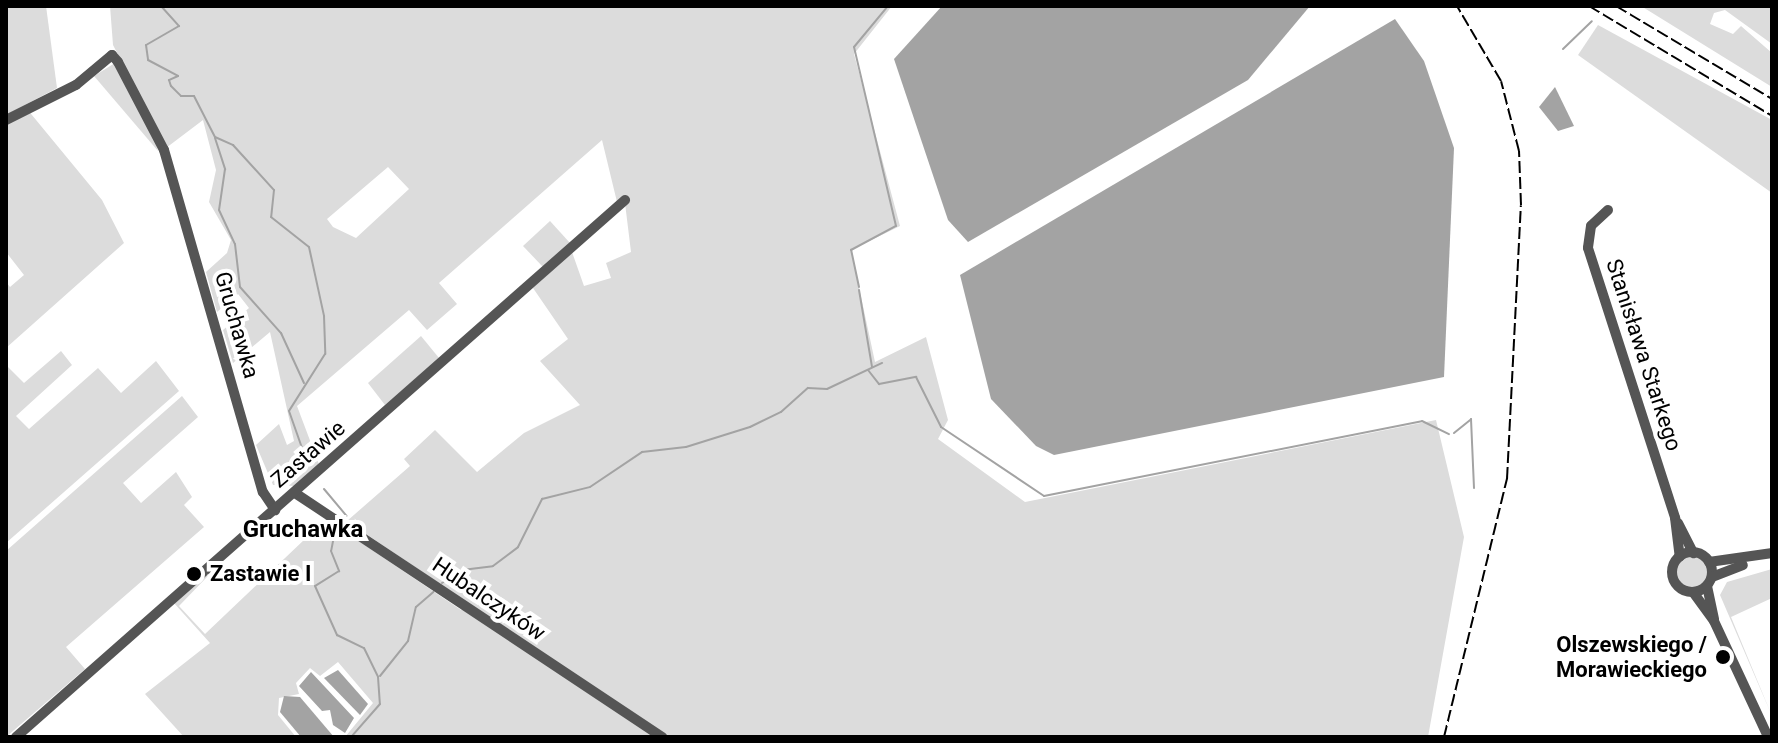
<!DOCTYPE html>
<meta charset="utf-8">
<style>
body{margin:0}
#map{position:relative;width:1778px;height:743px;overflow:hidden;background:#fff;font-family:Roboto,sans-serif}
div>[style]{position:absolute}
.green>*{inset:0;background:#dcdcdc}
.round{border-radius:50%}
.water>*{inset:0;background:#a3a3a3}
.stream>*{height:2px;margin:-1px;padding:0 1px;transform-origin:1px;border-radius:1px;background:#a3a3a3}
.minor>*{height:10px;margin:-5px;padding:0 5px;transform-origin:5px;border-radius:5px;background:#555}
.minor>.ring{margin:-5px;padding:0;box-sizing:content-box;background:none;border:10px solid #555;border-radius:50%}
.rail>*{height:2px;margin-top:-1px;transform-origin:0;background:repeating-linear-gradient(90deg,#000 0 12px,transparent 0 16px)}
.dots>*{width:22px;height:22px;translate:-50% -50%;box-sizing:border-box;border:4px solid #fff;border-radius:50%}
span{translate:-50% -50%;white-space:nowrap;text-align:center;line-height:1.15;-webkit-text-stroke:8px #fff;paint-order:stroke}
.street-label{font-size:22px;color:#000}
.poi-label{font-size:22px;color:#000;font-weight:700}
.left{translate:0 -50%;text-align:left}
.right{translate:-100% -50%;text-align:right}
.neighbourhood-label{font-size:24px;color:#000;font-weight:700}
.frame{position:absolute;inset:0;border:8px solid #000;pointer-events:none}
</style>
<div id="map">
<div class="green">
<i style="clip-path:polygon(6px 6px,46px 6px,57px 88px,6px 115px)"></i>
<i style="clip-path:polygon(evenodd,110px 6px,892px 6px,854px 54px,900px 226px,851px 250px,875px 362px,926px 337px,948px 420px,938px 439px,1025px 502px,1436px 420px,1464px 537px,1428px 737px,345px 737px,373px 703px,338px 662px,320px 676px,310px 668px,296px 683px,299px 694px,279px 698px,278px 715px,296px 737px,184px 737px,145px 694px,210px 643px,174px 603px,234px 549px,179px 606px,205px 634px,326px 519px,461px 610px,468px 603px,347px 521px,410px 466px,404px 459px,435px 430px,477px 472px,524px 433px,580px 405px,540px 361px,568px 339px,533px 288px,572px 252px,584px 286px,611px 278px,606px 263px,631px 252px,624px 195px,617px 202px,602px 140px,439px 283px,457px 304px,427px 330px,409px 310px,297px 406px,320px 467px,296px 486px,273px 485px,256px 445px,279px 424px,287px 445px,294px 441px,270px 332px,233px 363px,223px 330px,249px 308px,238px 294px,217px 312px,206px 272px,227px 253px,231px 240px,209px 202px,216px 170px,203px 120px,166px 148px,113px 45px,110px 6px,388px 167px,409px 189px,356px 238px,333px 227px,327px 219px,388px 167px)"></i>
<i style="clip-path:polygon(1641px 6px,1772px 6px,1772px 44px,1725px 10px,1714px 13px,1710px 24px,1733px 34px,1741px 26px,1772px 53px,1772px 87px)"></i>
<i style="clip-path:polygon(1598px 25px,1772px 120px,1772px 193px,1578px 55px)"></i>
<i style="clip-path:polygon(115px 63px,152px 130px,158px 151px,94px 76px)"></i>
<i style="clip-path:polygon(27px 109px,102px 200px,124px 243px,6px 348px,6px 282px,10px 287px,24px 275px,6px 252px,6px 125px)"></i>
<i style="clip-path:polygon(550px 221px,570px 243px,543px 267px,523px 246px)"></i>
<i style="clip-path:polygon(421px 336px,439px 358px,385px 405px,368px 383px)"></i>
<i style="clip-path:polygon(61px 351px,72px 365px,16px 416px,29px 429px,98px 368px,121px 393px,156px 361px,179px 391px,6px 543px,6px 365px,24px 383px)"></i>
<i style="clip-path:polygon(182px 396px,198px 417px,123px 483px,141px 503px,176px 472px,192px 497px,184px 505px,204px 527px,66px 647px,85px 669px,6px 737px,6px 551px)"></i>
<i class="round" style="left:1676px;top:556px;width:32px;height:32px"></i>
<i style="clip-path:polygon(1772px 569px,1772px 598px,1731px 617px,1772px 716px,1720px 595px,1727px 582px)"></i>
</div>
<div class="water">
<i style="clip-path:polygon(942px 6px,1310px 6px,1248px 80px,968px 242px,948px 220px,894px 59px)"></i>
<i style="clip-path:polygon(1395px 19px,1424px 61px,1454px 148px,1444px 377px,1054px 455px,1036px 446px,991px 399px,960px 275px)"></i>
<i style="clip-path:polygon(1555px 87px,1574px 126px,1558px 131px,1539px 107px)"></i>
<i style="clip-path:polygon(338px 670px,368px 704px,360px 715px,324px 678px)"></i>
<i style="clip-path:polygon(311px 672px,354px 718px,345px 733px,333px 725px,330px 710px,322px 711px,299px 686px)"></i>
<i style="clip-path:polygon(284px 696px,300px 697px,334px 737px,301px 737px,280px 712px)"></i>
</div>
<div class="stream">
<i style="left:161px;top:6px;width:27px;rotate:48deg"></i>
<i style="left:179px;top:26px;width:38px;rotate:150deg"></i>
<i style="left:146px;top:45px;width:15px;rotate:82deg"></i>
<i style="left:148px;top:60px;width:34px;rotate:28deg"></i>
<i style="left:178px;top:76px;width:10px;rotate:156deg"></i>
<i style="left:169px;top:80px;width:6px;rotate:72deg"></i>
<i style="left:171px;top:86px;width:14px;rotate:45deg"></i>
<i style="left:181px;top:96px;width:13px"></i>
<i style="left:194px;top:96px;width:46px;rotate:62.9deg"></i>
<i style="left:215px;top:137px;width:20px;rotate:24deg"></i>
<i style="left:233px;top:145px;width:61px;rotate:47.7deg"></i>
<i style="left:274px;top:190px;width:27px;rotate:96deg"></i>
<i style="left:271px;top:217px;width:48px;rotate:38.3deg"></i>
<i style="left:309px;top:247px;width:71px;rotate:77.7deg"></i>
<i style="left:324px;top:316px;width:38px;rotate:88deg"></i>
<i style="left:325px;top:354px;width:67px;rotate:122.3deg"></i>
<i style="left:289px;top:411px;width:57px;rotate:70.6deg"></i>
<i style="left:1563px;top:49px;width:40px;rotate:-44deg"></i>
<i style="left:215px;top:138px;width:33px;rotate:72deg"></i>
<i style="left:225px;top:169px;width:41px;rotate:98.3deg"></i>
<i style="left:219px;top:210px;width:38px;rotate:65deg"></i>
<i style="left:235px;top:244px;width:43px;rotate:83.4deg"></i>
<i style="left:240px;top:287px;width:62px;rotate:48.3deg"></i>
<i style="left:281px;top:333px;width:55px;rotate:65.3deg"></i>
<i style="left:859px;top:287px;width:38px;rotate:-102deg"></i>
<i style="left:851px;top:250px;width:51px;rotate:-28.1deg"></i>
<i style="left:896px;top:226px;width:184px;rotate:-103.2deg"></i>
<i style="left:854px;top:47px;width:53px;rotate:-50.3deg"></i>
<i style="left:859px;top:290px;width:78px;rotate:80.4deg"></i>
<i style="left:868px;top:370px;width:18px;rotate:52deg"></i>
<i style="left:879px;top:384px;width:38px;rotate:-11deg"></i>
<i style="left:916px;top:377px;width:56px;rotate:63.4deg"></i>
<i style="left:941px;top:427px;width:124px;rotate:33.8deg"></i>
<i style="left:1044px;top:496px;width:385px;rotate:-11.2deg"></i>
<i style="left:1422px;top:421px;width:30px;rotate:26deg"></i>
<i style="left:1454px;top:433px;width:22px;rotate:-39deg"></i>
<i style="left:1471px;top:419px;width:69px;rotate:87.5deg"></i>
<i style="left:324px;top:489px;width:35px;rotate:50deg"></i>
<i style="left:335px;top:531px;width:20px;rotate:101deg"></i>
<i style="left:331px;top:551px;width:22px;rotate:68deg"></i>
<i style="left:339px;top:571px;width:28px;rotate:148deg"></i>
<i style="left:315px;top:586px;width:54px;rotate:65.8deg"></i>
<i style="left:337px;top:635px;width:30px;rotate:26deg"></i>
<i style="left:364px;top:648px;width:32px;rotate:64deg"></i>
<i style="left:378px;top:677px;width:27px;rotate:86deg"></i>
<i style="left:380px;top:704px;width:44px;rotate:131.3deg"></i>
<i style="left:442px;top:583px;width:24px;rotate:-33deg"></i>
<i style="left:462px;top:570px;width:31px;rotate:-7deg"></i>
<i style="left:493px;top:566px;width:31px;rotate:-37deg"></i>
<i style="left:518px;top:547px;width:54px;rotate:-63.4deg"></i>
<i style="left:542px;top:499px;width:49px;rotate:-14deg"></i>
<i style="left:590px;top:487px;width:63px;rotate:-33.9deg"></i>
<i style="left:642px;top:452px;width:44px;rotate:-6.5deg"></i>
<i style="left:686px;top:447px;width:67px;rotate:-17.4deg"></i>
<i style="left:750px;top:427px;width:34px;rotate:-26deg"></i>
<i style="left:781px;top:412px;width:36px;rotate:-42deg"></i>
<i style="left:808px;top:388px;width:19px;rotate:3deg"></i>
<i style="left:827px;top:389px;width:61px;rotate:-25.3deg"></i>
<i style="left:380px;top:676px;width:45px;rotate:-51.3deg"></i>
<i style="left:408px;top:641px;width:35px;rotate:-77deg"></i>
<i style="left:416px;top:607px;width:23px;rotate:-41deg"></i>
</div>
<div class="minor">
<i style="left:6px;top:120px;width:78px;rotate:-26.6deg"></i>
<i style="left:76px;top:85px;width:47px;rotate:-39.8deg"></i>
<i style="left:112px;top:55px;width:9px;rotate:49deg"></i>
<i style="left:118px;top:62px;width:99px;rotate:62.4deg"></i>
<i style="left:164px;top:150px;width:356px;rotate:73.9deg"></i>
<i style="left:263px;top:492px;width:22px;rotate:56deg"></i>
<i style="left:1608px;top:210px;width:23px;rotate:137deg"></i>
<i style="left:1591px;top:226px;width:22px;rotate:98deg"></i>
<i style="left:1588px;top:248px;width:284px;rotate:72.1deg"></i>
<i style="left:1675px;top:518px;width:39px;rotate:83deg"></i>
<i style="left:295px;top:493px;width:441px;rotate:33.6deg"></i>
<i style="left:1678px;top:523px;width:34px;rotate:63deg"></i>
<i class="ring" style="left:1672px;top:552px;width:30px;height:30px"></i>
<i style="left:1709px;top:562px;width:64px;rotate:-8.1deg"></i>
<i style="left:1712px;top:577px;width:33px;rotate:-21deg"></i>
<i style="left:1707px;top:586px;width:34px;rotate:78deg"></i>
<i style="left:1693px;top:592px;width:36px;rotate:54deg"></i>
<i style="left:1714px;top:621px;width:128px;rotate:65deg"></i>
<i style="left:16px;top:737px;width:812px;rotate:-41.4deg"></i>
</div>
<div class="rail">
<i style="left:1589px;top:6px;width:214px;rotate:31deg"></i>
<i style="left:1616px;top:6px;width:182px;rotate:30.8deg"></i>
<i style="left:1444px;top:737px;width:266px;rotate:-76.3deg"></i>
<i style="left:1507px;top:479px;width:274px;rotate:-87.1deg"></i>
<i style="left:1521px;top:205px;width:54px;rotate:-92.1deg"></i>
<i style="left:1519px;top:151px;width:72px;rotate:-104.4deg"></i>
<i style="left:1501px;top:81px;width:87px;rotate:-120.4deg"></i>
</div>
<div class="dots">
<i style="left:194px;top:574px;background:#000"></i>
<i style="left:1723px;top:657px;background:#000"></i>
</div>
<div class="street-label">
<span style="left:237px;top:325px;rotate:74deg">Gruchawka</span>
<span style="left:1644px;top:355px;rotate:72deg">Stanisława Starkego</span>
<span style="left:308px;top:454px;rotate:-41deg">Zastawie</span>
<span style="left:489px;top:599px;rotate:34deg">Hubalczyków</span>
</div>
<div class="poi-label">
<span class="left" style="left:210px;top:574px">Zastawie I</span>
<span class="right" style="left:1707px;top:657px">Olszewskiego /<br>Morawieckiego</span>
</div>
<div class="neighbourhood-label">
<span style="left:303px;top:530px">Gruchawka</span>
</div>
<div class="frame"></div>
</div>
